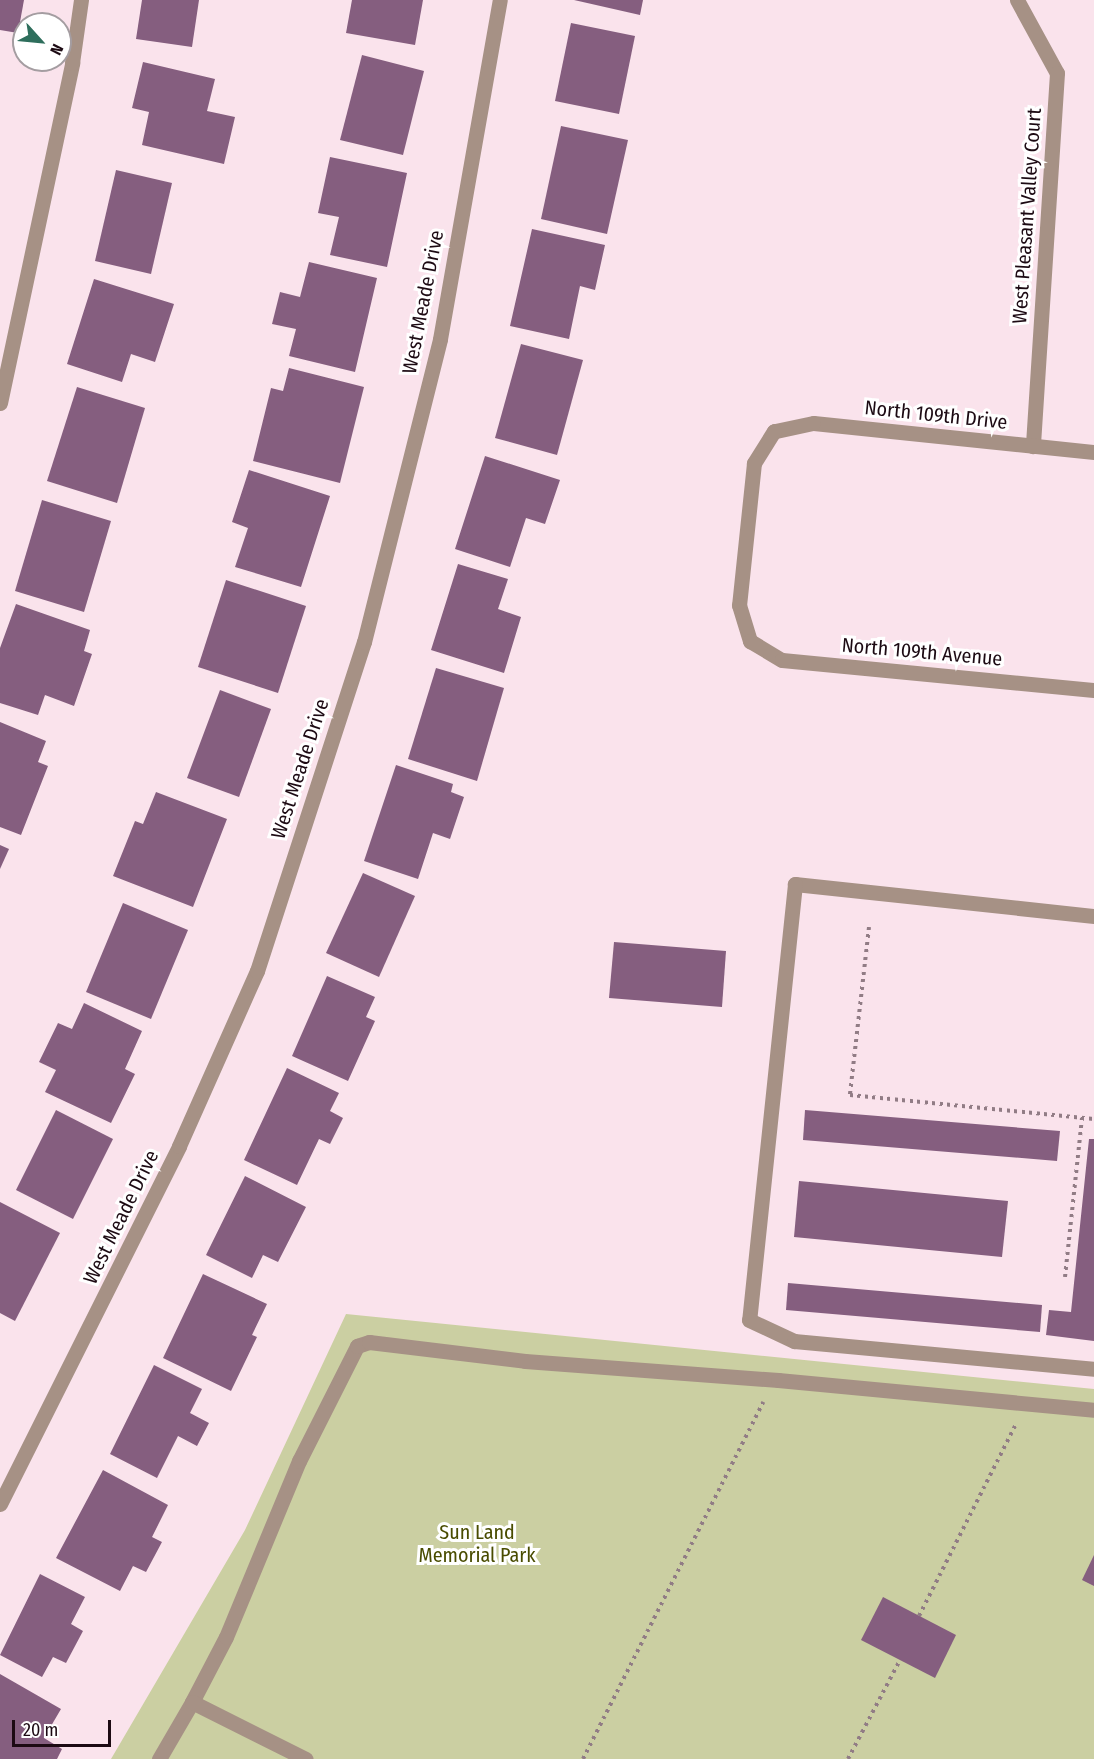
<!DOCTYPE html>
<style>
body{margin:0}
#map{position:relative;width:1094px;height:1759px;overflow:hidden;background:#fae3ec;font-family:"Fira Sans Condensed",sans-serif}
div>[style]{position:absolute}
.green>*{inset:0;background:#cbcfa2}
.building>*{inset:0;background:#855e7f}
.path>*{height:4px;margin-top:-2px;transform-origin:0;background:repeating-linear-gradient(90deg,#917c85 0 3px,transparent 0 7.5px)}
.minor>*{height:15px;margin:-7.5px;padding:0 7.5px;transform-origin:7.5px;border-radius:7.5px;background:#a69185}
span{translate:-50% -50%;white-space:nowrap;text-align:center;line-height:1.15;-webkit-text-stroke:6px #fff;paint-order:stroke}
.street-label{font-size:20px;color:#1c0a13}
.park-label{font-size:20px;color:#494c00}
.north{position:absolute;left:12px;top:12px;width:60px;height:60px;box-sizing:border-box;background:#fff;border:2px solid #a49da1;border-radius:50%;rotate:117deg;font-size:16px;font-weight:700;line-height:24px;text-align:center;color:#1c0a13}
.north::after{content:'';display:block;margin:auto;width:21px;height:27px;background:#2e6e5c;clip-path:polygon(50% 0,100% 100%,50% 72%,0 100%)}
.scale{position:absolute;left:12px;top:1720px;width:99px;height:27px;box-sizing:border-box;border:3px solid #1c0a13;border-top:0;padding-left:8px;font-size:18px;line-height:21px;white-space:nowrap;color:#1c0a13;-webkit-text-stroke:4px #fff;paint-order:stroke}
</style>
<div id="map">
<div class="green">
<i style="clip-path:polygon(346px 1314px,1094px 1389px,1094px 1759px,111px 1759px,245px 1530px)"></i>
</div>
<div class="building">
<i style="clip-path:polygon(0 0,24px 0,18px 33px,0 30px)"></i>
<i style="clip-path:polygon(142px 0,199px 0,192px 47px,136px 39px)"></i>
<i style="clip-path:polygon(352px 0,423px 0,415px 45px,346px 33px)"></i>
<i style="clip-path:polygon(574px 0,643px 0,640px 15px)"></i>
<i style="clip-path:polygon(571px 23px,635px 36px,619px 114px,555px 101px)"></i>
<i style="clip-path:polygon(362px 55px,424px 71px,403px 155px,340px 140px)"></i>
<i style="clip-path:polygon(143px 62px,215px 79px,207px 111px,235px 117px,224px 164px,142px 145px,149px 112px,132px 108px)"></i>
<i style="clip-path:polygon(561px 126px,628px 140px,607px 234px,541px 219px)"></i>
<i style="clip-path:polygon(330px 157px,407px 173px,387px 267px,330px 255px,339px 217px,318px 213px)"></i>
<i style="clip-path:polygon(116px 170px,172px 183px,151px 274px,95px 261px)"></i>
<i style="clip-path:polygon(532px 229px,605px 245px,595px 290px,580px 286px,569px 339px,510px 326px)"></i>
<i style="clip-path:polygon(309px 262px,377px 278px,355px 372px,289px 356px,296px 329px,272px 324px,280px 292px,300px 297px)"></i>
<i style="clip-path:polygon(94px 279px,174px 304px,155px 362px,131px 354px,122px 382px,67px 364px)"></i>
<i style="clip-path:polygon(521px 344px,583px 360px,557px 455px,495px 438px)"></i>
<i style="clip-path:polygon(289px 368px,364px 387px,340px 483px,253px 461px,271px 388px,283px 391px)"></i>
<i style="clip-path:polygon(77px 387px,145px 408px,117px 503px,47px 481px)"></i>
<i style="clip-path:polygon(485px 456px,560px 480px,545px 524px,526px 518px,510px 567px,455px 549px)"></i>
<i style="clip-path:polygon(249px 470px,330px 496px,301px 587px,235px 567px,248px 528px,232px 522px)"></i>
<i style="clip-path:polygon(42px 500px,111px 521px,84px 612px,15px 591px)"></i>
<i style="clip-path:polygon(458px 564px,508px 579px,498px 609px,521px 617px,504px 673px,431px 650px)"></i>
<i style="clip-path:polygon(226px 580px,306px 606px,278px 693px,198px 667px)"></i>
<i style="clip-path:polygon(16px 604px,90px 630px,84px 651px,92px 654px,74px 706px,45px 695px,38px 715px,0 703px,0 648px)"></i>
<i style="clip-path:polygon(436px 668px,504px 688px,477px 781px,408px 759px)"></i>
<i style="clip-path:polygon(220px 690px,271px 709px,239px 797px,187px 778px)"></i>
<i style="clip-path:polygon(0 722px,46px 741px,38px 762px,48px 766px,21px 835px,0 827px)"></i>
<i style="clip-path:polygon(396px 765px,453px 784px,451px 792px,464px 797px,450px 839px,433px 833px,418px 879px,364px 861px)"></i>
<i style="clip-path:polygon(156px 792px,227px 819px,193px 907px,113px 876px,135px 821px,143px 824px)"></i>
<i style="clip-path:polygon(0 845px,9px 849px,0 869px)"></i>
<i style="clip-path:polygon(363px 873px,415px 896px,379px 977px,326px 953px)"></i>
<i style="clip-path:polygon(123px 903px,188px 930px,151px 1019px,86px 992px)"></i>
<i style="clip-path:polygon(614px 942px,726px 951px,722px 1007px,609px 998px)"></i>
<i style="clip-path:polygon(327px 976px,375px 997px,366px 1017px,375px 1021px,348px 1081px,292px 1056px)"></i>
<i style="clip-path:polygon(84px 1003px,142px 1031px,125px 1069px,135px 1074px,111px 1123px,45px 1092px,56px 1070px,39px 1062px,58px 1023px,72px 1029px)"></i>
<i style="clip-path:polygon(287px 1068px,339px 1093px,330px 1111px,343px 1118px,330px 1144px,319px 1139px,297px 1185px,244px 1160px)"></i>
<i style="clip-path:polygon(56px 1110px,113px 1139px,73px 1219px,16px 1190px)"></i>
<i style="clip-path:polygon(805px 1110px,1060px 1131px,1057px 1161px,803px 1140px)"></i>
<i style="clip-path:polygon(1089px 1139px,1094px 1139px,1094px 1341px,1046px 1335px,1049px 1310px,1071px 1312px)"></i>
<i style="clip-path:polygon(245px 1176px,306px 1207px,278px 1262px,263px 1255px,252px 1278px,206px 1255px)"></i>
<i style="clip-path:polygon(799px 1181px,1008px 1201px,1002px 1257px,794px 1237px)"></i>
<i style="clip-path:polygon(0 1202px,60px 1233px,15px 1321px,0 1313px)"></i>
<i style="clip-path:polygon(203px 1274px,267px 1304px,252px 1335px,257px 1337px,231px 1391px,163px 1358px)"></i>
<i style="clip-path:polygon(788px 1283px,1042px 1305px,1040px 1332px,786px 1310px)"></i>
<i style="clip-path:polygon(154px 1365px,202px 1389px,190px 1413px,209px 1423px,197px 1446px,178px 1436px,157px 1478px,110px 1454px)"></i>
<i style="clip-path:polygon(103px 1470px,168px 1505px,152px 1537px,162px 1542px,146px 1572px,133px 1566px,120px 1591px,56px 1558px)"></i>
<i style="clip-path:polygon(1094px 1555px,1094px 1586px,1082px 1580px)"></i>
<i style="clip-path:polygon(40px 1574px,85px 1597px,71px 1624px,83px 1631px,66px 1663px,53px 1657px,42px 1677px,0 1655px)"></i>
<i style="clip-path:polygon(883px 1597px,956px 1635px,935px 1678px,861px 1640px)"></i>
<i style="clip-path:polygon(0 1674px,61px 1709px,44px 1738px,62px 1749px,57px 1759px,0 1759px)"></i>
</div>
<div class="path">
<i style="left:869px;top:927px;width:169px;rotate:96.5deg"></i>
<i style="left:850px;top:1095px;width:245px;rotate:5.6deg"></i>
<i style="left:1065px;top:1277px;width:160px;rotate:-83.9deg"></i>
<i style="left:919px;top:1616px;width:213px;rotate:-63.2deg"></i>
<i style="left:583px;top:1759px;width:400px;rotate:-63.2deg"></i>
<i style="left:848px;top:1759px;width:112px;rotate:-62.3deg"></i>
</div>
<div class="minor">
<i style="left:1017px;top:0;width:83px;rotate:61.3deg"></i>
<i style="left:1057px;top:73px;width:374px;rotate:93.7deg"></i>
<i style="left:0;top:403px;width:348px;rotate:-78deg"></i>
<i style="left:72px;top:63px;width:64px;rotate:-81.9deg"></i>
<i style="left:1094px;top:452px;width:282px;rotate:-174.1deg"></i>
<i style="left:813px;top:423px;width:40px;rotate:168deg"></i>
<i style="left:774px;top:431px;width:38px;rotate:122deg"></i>
<i style="left:754px;top:463px;width:143px;rotate:96deg"></i>
<i style="left:739px;top:605px;width:38px;rotate:73deg"></i>
<i style="left:750px;top:641px;width:37px;rotate:31deg"></i>
<i style="left:782px;top:660px;width:313px;rotate:5.5deg"></i>
<i style="left:1094px;top:916px;width:301px;rotate:-173.9deg"></i>
<i style="left:795px;top:884px;width:438px;rotate:96deg"></i>
<i style="left:749px;top:1320px;width:50px;rotate:25deg"></i>
<i style="left:794px;top:1341px;width:301px;rotate:5.3deg"></i>
<i style="left:0;top:1504px;width:400px;rotate:-63.4deg"></i>
<i style="left:179px;top:1146px;width:192px;rotate:-66deg"></i>
<i style="left:257px;top:971px;width:346px;rotate:-72deg"></i>
<i style="left:364px;top:642px;width:312px;rotate:-75.9deg"></i>
<i style="left:440px;top:339px;width:344px;rotate:-80deg"></i>
<i style="left:192px;top:1702px;width:73px;rotate:-62.4deg"></i>
<i style="left:226px;top:1637px;width:191px;rotate:-67.5deg"></i>
<i style="left:299px;top:1461px;width:129px;rotate:-63.2deg"></i>
<i style="left:357px;top:1346px;width:13px;rotate:-18deg"></i>
<i style="left:369px;top:1342px;width:157px;rotate:6.9deg"></i>
<i style="left:525px;top:1361px;width:254px;rotate:4.3deg"></i>
<i style="left:778px;top:1380px;width:317px;rotate:5.4deg"></i>
<i style="left:159px;top:1759px;width:66px;rotate:-59.9deg"></i>
<i style="left:192px;top:1702px;width:127px;rotate:26.6deg"></i>
</div>
<div class="street-label">
<span style="left:1027px;top:216px;rotate:-86deg">West Pleasant Valley Court</span>
<span style="left:423px;top:302px;rotate:-79deg">West Meade Drive</span>
<span style="left:936px;top:415px;rotate:6deg">North 109th Drive</span>
<span style="left:922px;top:652px;rotate:5deg">North 109th Avenue</span>
<span style="left:300px;top:769px;rotate:-72deg">West Meade Drive</span>
<span style="left:121px;top:1217px;rotate:-64deg">West Meade Drive</span>
</div>
<div class="park-label">
<span style="left:477px;top:1544px">Sun Land<br>Memorial Park</span>
</div>
<div class="north">N</div>
<div class="scale">20 m</div>
</div>
